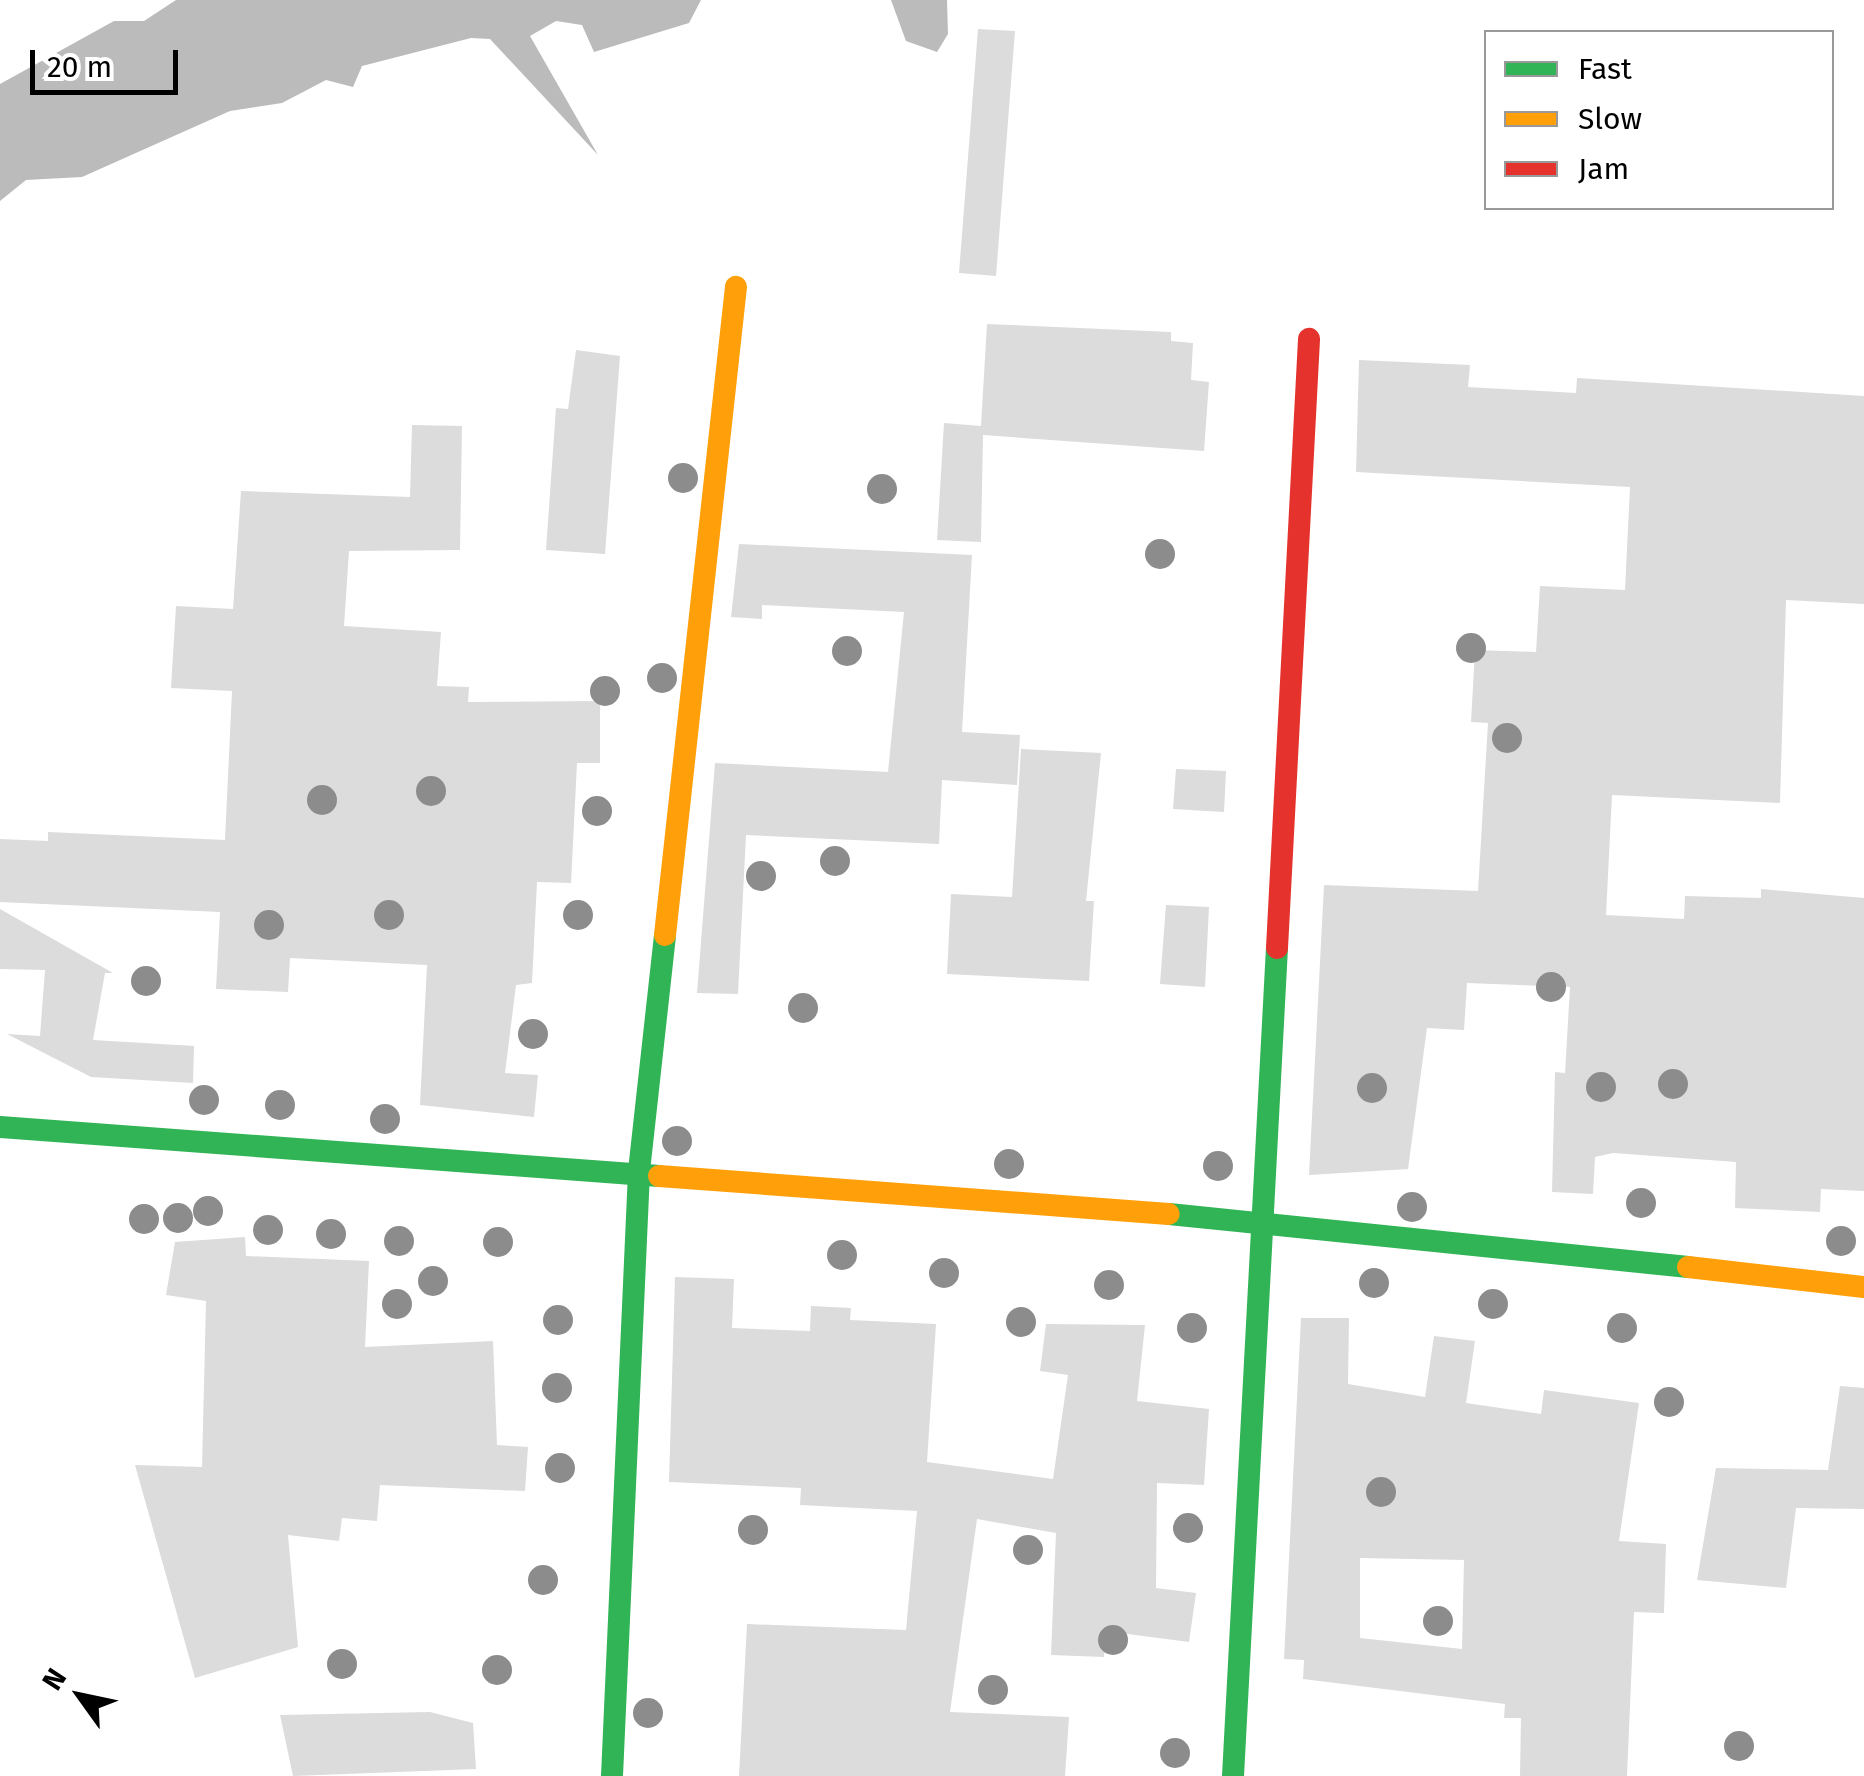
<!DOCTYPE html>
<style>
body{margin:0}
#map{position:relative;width:1864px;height:1776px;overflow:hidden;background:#fff;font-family:"Fira Sans",sans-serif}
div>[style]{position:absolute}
.water>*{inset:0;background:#bbb}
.building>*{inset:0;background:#dcdcdc}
.fast>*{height:22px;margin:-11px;padding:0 11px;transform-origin:11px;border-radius:11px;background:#30b455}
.slow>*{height:22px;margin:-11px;padding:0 11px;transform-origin:11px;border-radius:11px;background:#ff9f0a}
.jam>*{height:22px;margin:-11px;padding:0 11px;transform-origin:11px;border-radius:11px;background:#e5322d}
.trees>*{width:30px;height:30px;margin:-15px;border-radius:50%;background:#8c8c8c}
span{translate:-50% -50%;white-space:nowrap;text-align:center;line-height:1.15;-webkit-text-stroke:9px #fff;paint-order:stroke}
.legend{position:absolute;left:1484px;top:30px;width:350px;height:180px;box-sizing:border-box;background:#fff;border:2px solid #999;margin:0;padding:12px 18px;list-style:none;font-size:30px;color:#000}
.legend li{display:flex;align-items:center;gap:20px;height:50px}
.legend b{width:50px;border:2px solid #999}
.north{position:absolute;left:30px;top:1646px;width:100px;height:100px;-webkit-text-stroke:8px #fff;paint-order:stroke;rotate:303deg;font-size:28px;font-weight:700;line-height:40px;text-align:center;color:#000}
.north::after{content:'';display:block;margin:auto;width:35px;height:45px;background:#000;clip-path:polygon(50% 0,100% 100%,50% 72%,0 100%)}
.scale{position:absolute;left:30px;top:50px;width:148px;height:45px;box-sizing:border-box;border:5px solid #000;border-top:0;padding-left:12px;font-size:30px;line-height:35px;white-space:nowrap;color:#000;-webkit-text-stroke:8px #fff;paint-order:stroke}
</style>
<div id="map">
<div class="water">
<i style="clip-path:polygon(176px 0,701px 0,689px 23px,594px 52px,582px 25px,556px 21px,530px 36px,598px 155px,490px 39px,471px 38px,362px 66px,353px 87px,326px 80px,282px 103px,230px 111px,82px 177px,26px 180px,0 201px,0 84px,114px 21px,144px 21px)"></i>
<i style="clip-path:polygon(891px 0,947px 0,948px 34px,937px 52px,906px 41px)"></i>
</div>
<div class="building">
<i style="clip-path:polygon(978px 29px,1015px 31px,996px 276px,959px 273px)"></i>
<i style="clip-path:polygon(987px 324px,1171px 332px,1171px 341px,1193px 343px,1191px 380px,1209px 382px,1204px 451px,983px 435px,981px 542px,937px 540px,944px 423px,981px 426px)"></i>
<i style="clip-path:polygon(576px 350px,620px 356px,605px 554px,546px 550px,556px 408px,568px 409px)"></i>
<i style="clip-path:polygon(1359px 360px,1470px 365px,1468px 387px,1576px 393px,1577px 378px,1864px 396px,1864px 604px,1786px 600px,1780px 803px,1612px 795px,1606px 915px,1684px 919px,1685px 896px,1761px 898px,1761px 889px,1864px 898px,1864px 1191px,1821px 1189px,1820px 1212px,1735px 1208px,1736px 1162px,1613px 1153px,1595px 1157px,1593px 1194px,1552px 1192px,1555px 1072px,1565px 1073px,1570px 987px,1467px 983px,1464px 1030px,1427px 1028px,1408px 1169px,1309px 1175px,1324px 885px,1478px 891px,1488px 723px,1471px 722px,1475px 650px,1536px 652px,1540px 586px,1625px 590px,1630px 487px,1356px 472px)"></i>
<i style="clip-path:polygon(412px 425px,462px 426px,460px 550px,349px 551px,344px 626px,441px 632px,437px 686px,469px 687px,468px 702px,600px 701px,600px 763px,577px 763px,571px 883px,537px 882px,532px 983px,516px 985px,505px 1073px,538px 1075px,534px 1117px,420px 1105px,427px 965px,290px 958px,288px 992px,216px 989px,220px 912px,0 902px,0 839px,48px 841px,48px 832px,225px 840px,232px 691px,171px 688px,176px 606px,233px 609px,241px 491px,410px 497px)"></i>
<i style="clip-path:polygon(739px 544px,972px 555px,962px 732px,1020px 735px,1017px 785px,942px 780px,939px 844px,746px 835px,738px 994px,697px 993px,715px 763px,888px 772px,904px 612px,762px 605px,762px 619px,731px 617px)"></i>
<i style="clip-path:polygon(1021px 749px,1101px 753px,1086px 901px,1094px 901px,1089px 981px,947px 974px,951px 894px,1012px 897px)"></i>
<i style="clip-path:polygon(1176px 769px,1226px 771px,1224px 812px,1173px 809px)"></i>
<i style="clip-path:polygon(1166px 905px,1209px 907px,1205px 987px,1160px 984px)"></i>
<i style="clip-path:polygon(0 909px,113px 973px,105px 973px,93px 1040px,194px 1046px,193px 1083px,91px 1077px,7px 1034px,40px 1036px,45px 970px,0 969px)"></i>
<i style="clip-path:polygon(245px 1237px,246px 1256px,369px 1261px,365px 1347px,493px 1341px,497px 1445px,528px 1447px,525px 1491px,380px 1485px,377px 1521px,342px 1518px,339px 1541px,288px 1535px,298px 1647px,195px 1678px,135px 1465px,202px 1467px,206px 1301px,166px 1295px,175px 1242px)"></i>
<i style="clip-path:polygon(675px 1277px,734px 1279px,732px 1328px,810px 1331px,811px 1306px,851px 1308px,850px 1320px,936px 1324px,927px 1462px,1053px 1479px,1068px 1375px,1040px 1371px,1046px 1324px,1145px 1325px,1137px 1401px,1209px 1409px,1204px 1485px,1157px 1483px,1156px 1588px,1196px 1593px,1189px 1642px,1105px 1631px,1104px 1657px,1051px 1655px,1056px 1533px,977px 1519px,950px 1712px,1069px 1717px,1065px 1776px,739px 1776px,747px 1624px,906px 1630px,917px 1511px,800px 1505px,801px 1488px,669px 1482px)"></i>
<i style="clip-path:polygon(evenodd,1301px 1318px,1349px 1318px,1348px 1384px,1425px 1397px,1434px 1336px,1475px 1341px,1466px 1403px,1541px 1414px,1544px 1390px,1639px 1403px,1619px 1541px,1666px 1544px,1664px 1613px,1634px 1612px,1627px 1776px,1520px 1776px,1521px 1718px,1504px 1718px,1505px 1704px,1303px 1679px,1304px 1660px,1284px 1659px,1301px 1318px,1360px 1558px,1464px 1560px,1462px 1649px,1360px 1638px,1360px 1558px)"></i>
<i style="clip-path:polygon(1840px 1386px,1864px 1388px,1864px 1509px,1796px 1508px,1786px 1588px,1697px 1580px,1716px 1468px,1828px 1470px)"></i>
<i style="clip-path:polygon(430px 1712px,473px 1723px,476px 1769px,293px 1776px,280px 1715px)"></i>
</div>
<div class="fast">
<i style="left:0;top:1127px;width:661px;rotate:4.25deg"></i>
<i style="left:1169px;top:1214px;width:522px;rotate:5.83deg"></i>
<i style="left:612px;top:1776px;width:606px;rotate:-87.44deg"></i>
<i style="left:639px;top:1171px;width:237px;rotate:-83.7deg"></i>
<i style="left:1233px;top:1776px;width:829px;rotate:-86.96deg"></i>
</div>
<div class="slow">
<i style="left:665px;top:935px;width:652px;rotate:-83.75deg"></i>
<i style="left:659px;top:1176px;width:511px;rotate:4.26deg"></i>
<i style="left:1688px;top:1267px;width:177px;rotate:6.5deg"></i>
</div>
<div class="jam">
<i style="left:1277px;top:948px;width:610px;rotate:-86.99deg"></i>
</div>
<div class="trees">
<i style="left:683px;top:478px"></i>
<i style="left:882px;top:489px"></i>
<i style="left:1160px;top:554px"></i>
<i style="left:1471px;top:648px"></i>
<i style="left:847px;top:651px"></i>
<i style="left:662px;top:678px"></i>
<i style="left:605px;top:691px"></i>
<i style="left:1507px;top:738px"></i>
<i style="left:431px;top:791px"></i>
<i style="left:322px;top:800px"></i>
<i style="left:597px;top:811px"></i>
<i style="left:835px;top:861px"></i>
<i style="left:761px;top:876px"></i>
<i style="left:389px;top:915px"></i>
<i style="left:578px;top:915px"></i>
<i style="left:269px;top:925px"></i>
<i style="left:146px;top:981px"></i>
<i style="left:1551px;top:987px"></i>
<i style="left:803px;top:1008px"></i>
<i style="left:533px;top:1034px"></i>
<i style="left:1673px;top:1084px"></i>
<i style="left:1601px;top:1087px"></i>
<i style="left:1372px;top:1088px"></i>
<i style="left:204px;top:1100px"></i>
<i style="left:280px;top:1105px"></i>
<i style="left:385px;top:1119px"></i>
<i style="left:677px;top:1141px"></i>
<i style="left:1009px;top:1164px"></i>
<i style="left:1218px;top:1166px"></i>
<i style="left:1641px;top:1203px"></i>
<i style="left:1412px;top:1207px"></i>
<i style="left:208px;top:1211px"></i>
<i style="left:178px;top:1218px"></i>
<i style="left:144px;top:1219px"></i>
<i style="left:268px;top:1230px"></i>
<i style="left:331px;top:1234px"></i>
<i style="left:399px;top:1241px"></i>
<i style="left:1841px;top:1241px"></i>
<i style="left:498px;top:1242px"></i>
<i style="left:842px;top:1255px"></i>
<i style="left:944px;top:1273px"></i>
<i style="left:433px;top:1281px"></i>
<i style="left:1374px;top:1283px"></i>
<i style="left:1109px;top:1285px"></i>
<i style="left:397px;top:1304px"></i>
<i style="left:1493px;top:1304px"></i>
<i style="left:558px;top:1320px"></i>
<i style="left:1021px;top:1322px"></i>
<i style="left:1192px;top:1328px"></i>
<i style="left:1622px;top:1328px"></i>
<i style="left:557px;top:1388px"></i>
<i style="left:1669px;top:1402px"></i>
<i style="left:560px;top:1468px"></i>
<i style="left:1381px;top:1492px"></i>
<i style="left:1188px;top:1528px"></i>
<i style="left:753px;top:1530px"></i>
<i style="left:1028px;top:1550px"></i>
<i style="left:543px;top:1580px"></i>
<i style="left:1438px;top:1621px"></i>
<i style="left:1113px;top:1640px"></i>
<i style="left:342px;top:1664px"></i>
<i style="left:497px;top:1670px"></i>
<i style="left:993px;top:1690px"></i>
<i style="left:648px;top:1713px"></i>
<i style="left:1739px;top:1746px"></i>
<i style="left:1175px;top:1753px"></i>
</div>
<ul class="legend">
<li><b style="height:12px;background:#30b455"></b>Fast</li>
<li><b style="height:12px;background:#ff9f0a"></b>Slow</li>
<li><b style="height:12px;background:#e5322d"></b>Jam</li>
</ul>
<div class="north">N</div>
<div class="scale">20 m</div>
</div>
